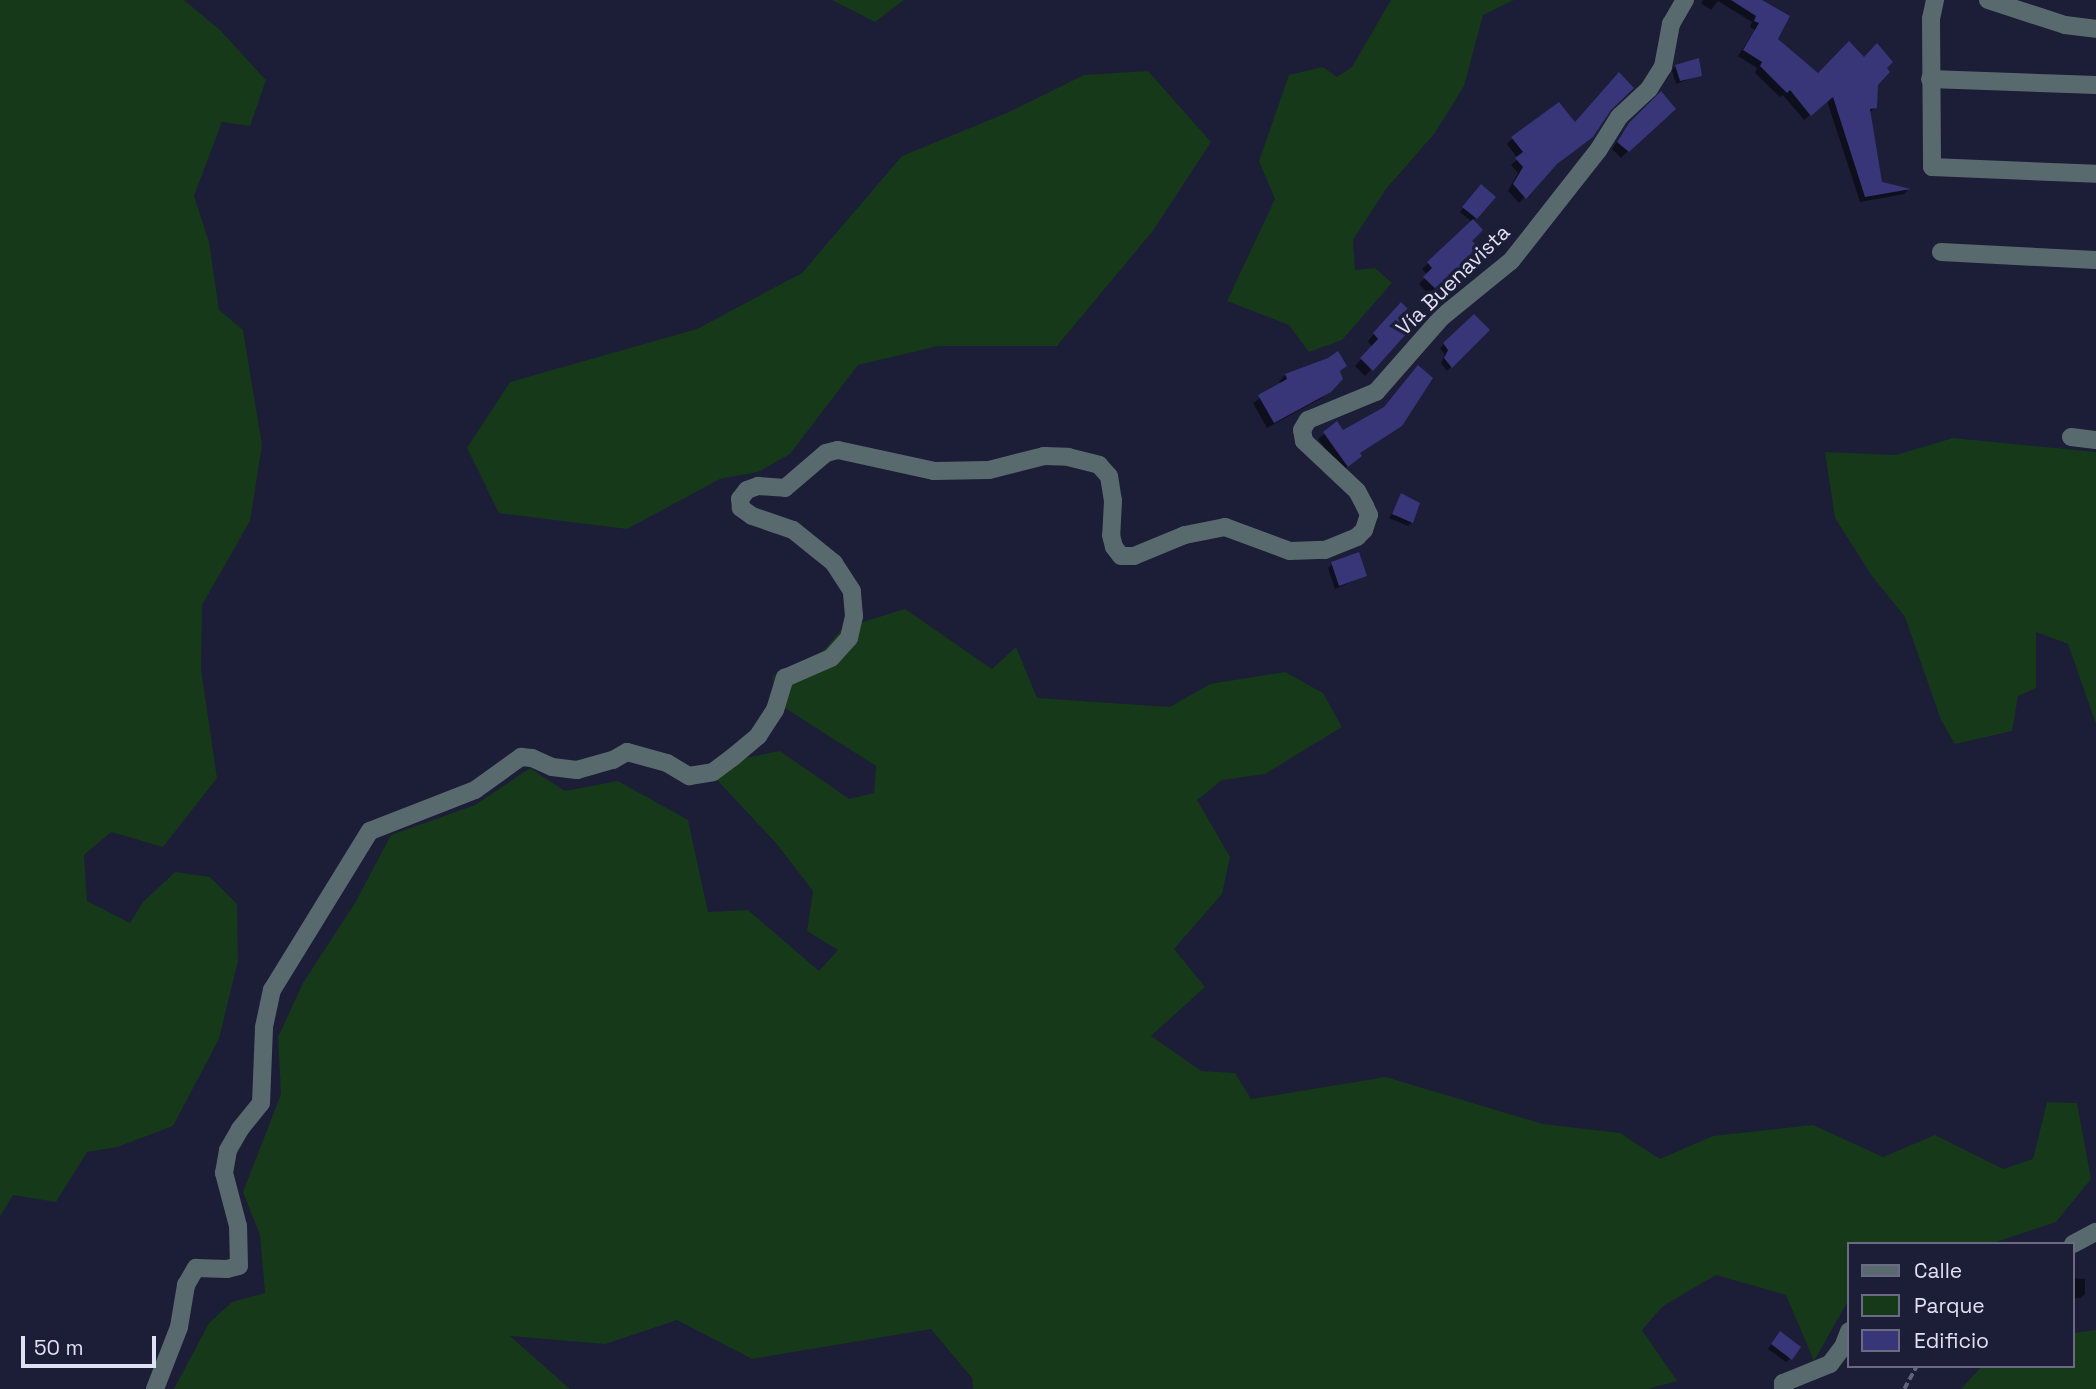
<!DOCTYPE html>
<meta charset="utf-8">
<style>
body{margin:0}
#map{position:relative;width:2096px;height:1389px;overflow:hidden;background:#1c1d37;font-family:"Space Grotesk",sans-serif}
div>[style]{position:absolute}
.green>*{inset:0;background:#153919}
.shadow>*{inset:0;background:#0007}
.building>*{inset:0;background:#383579}
.path>*{height:3.5px;margin-top:-1.75px;transform-origin:0;background:repeating-linear-gradient(90deg,#606279 0 7px,transparent 0 10.5px)}
.minor>*{height:18px;margin:-9px;padding:0 9px;transform-origin:9px;border-radius:9px;background:#596a6f}
span{translate:-50% -50%;white-space:nowrap;text-align:center;line-height:1.15;-webkit-text-stroke:7px #1c1d37;paint-order:stroke}
.street-label{font-size:21px;color:#dfe1f3}
.legend{position:absolute;left:1847px;top:1242px;width:228px;height:126px;box-sizing:border-box;background:#1c1d37;border:2px solid #6a6b82;margin:0;padding:9px 12px;list-style:none;font-size:21px;color:#dfe1f3}
.legend li{display:flex;align-items:center;gap:14px;height:35px}
.legend b{width:35px;border:2px solid #6a6b82}
.scale{position:absolute;left:21px;top:1336px;width:135px;height:32px;box-sizing:border-box;border:4px solid #dfe1f3;border-top:0;padding-left:9px;font-size:21px;line-height:24px;white-space:nowrap;color:#dfe1f3;-webkit-text-stroke:5px #1c1d37;paint-order:stroke}
</style>
<div id="map">
<div class="green">
<i style="clip-path:polygon(0 0,184px 0,220px 30px,266px 80px,250px 126px,222px 122px,194px 196px,209px 242px,219px 310px,243px 330px,262px 445px,250px 521px,202px 605px,201px 669px,217px 778px,163px 847px,111px 832px,84px 855px,87px 901px,130px 923px,143px 902px,175px 872px,210px 877px,237px 904px,238px 961px,219px 1039px,173px 1126px,117px 1147px,87px 1152px,56px 1202px,13px 1195px,0 1216px)"></i>
<i style="clip-path:polygon(832px 0,904px 0,875px 22px)"></i>
<i style="clip-path:polygon(1391px 0,1514px 0,1483px 15px,1464px 86px,1435px 133px,1386px 189px,1353px 240px,1355px 270px,1375px 268px,1392px 283px,1342px 340px,1309px 352px,1289px 325px,1227px 301px,1275px 199px,1259px 161px,1289px 75px,1323px 67px,1337px 77px,1352px 67px)"></i>
<i style="clip-path:polygon(1148px 71px,1211px 142px,1152px 232px,1057px 346px,938px 346px,858px 365px,790px 454px,758px 472px,720px 479px,627px 529px,499px 513px,467px 448px,510px 382px,697px 329px,802px 273px,902px 156px,1009px 112px,1084px 75px)"></i>
<i style="clip-path:polygon(1953px 438px,2096px 452px,2096px 724px,2068px 644px,2036px 632px,2036px 688px,2018px 696px,2012px 731px,1955px 744px,1941px 720px,1905px 617px,1872px 576px,1835px 518px,1825px 452px,1896px 455px)"></i>
<i style="clip-path:polygon(905px 609px,992px 669px,1016px 647px,1037px 698px,1170px 707px,1210px 684px,1285px 672px,1323px 693px,1342px 727px,1265px 774px,1222px 780px,1197px 800px,1230px 857px,1222px 894px,1174px 949px,1205px 987px,1151px 1036px,1201px 1071px,1235px 1073px,1251px 1099px,1386px 1077px,1543px 1124px,1620px 1133px,1660px 1159px,1713px 1136px,1813px 1125px,1883px 1157px,1935px 1135px,2003px 1169px,2033px 1159px,2047px 1102px,2077px 1103px,2091px 1179px,2056px 1222px,1990px 1244px,1849px 1244px,1849px 1299px,1814px 1361px,1786px 1295px,1716px 1275px,1663px 1306px,1642px 1330px,1677px 1381px,1648px 1389px,973px 1389px,972px 1378px,931px 1329px,752px 1359px,677px 1320px,605px 1344px,510px 1336px,570px 1389px,174px 1389px,209px 1323px,232px 1302px,265px 1293px,260px 1235px,243px 1192px,281px 1094px,278px 1037px,303px 983px,355px 903px,391px 835px,475px 805px,530px 768px,565px 791px,618px 781px,688px 820px,708px 912px,748px 910px,819px 971px,838px 950px,807px 931px,813px 891px,776px 843px,704px 766px,780px 751px,849px 799px,874px 793px,876px 766px,774px 701px,773px 676px,823px 651px,843px 628px)"></i>
<i style="clip-path:polygon(2096px 1330px,2096px 1389px,1961px 1389px,1982px 1366px,2073px 1366px,2073px 1333px)"></i>
</div>
<div class="shadow">
<i style="clip-path:polygon(1703px 0,1758px 0,1776px 39px,1818px 75px,1840px 51px,1848px 50px,1876px 84px,1876px 107px,1869px 113px,1880px 183px,1908px 190px,1904px 194px,1860px 202px,1827px 101px,1804px 120px,1783px 95px,1780px 97px,1755px 73px,1757px 68px,1738px 56px,1755px 30px,1750px 27px,1752px 22px,1718px 1px,1711px 10px,1701px 3px)"></i>
<i style="clip-path:polygon(1676px 66px,1700px 75px,1676px 84px,1672px 70px)"></i>
<i style="clip-path:polygon(1661px 93px,1667px 115px,1621px 158px,1612px 149px,1623px 132px)"></i>
<i style="clip-path:polygon(1609px 109px,1551px 168px,1519px 203px,1508px 191px,1518px 173px,1511px 165px,1518px 159px,1507px 144px,1513px 138px,1575px 124px)"></i>
<i style="clip-path:polygon(1478px 190px,1494px 197px,1473px 221px,1470px 270px,1443px 293px,1440px 291px,1432px 298px,1419px 284px,1428px 275px,1422px 269px,1472px 222px,1460px 212px)"></i>
<i style="clip-path:polygon(1394px 311px,1414px 323px,1365px 376px,1355px 366px,1372px 347px,1368px 341px)"></i>
<i style="clip-path:polygon(1474px 316px,1487px 330px,1447px 371px,1441px 363px,1445px 355px,1440px 348px)"></i>
<i style="clip-path:polygon(1329px 360px,1341px 379px,1322px 398px,1267px 428px,1253px 403px,1281px 385px,1279px 382px,1285px 375px)"></i>
<i style="clip-path:polygon(1337px 424px,1354px 462px,1341px 471px,1318px 439px)"></i>
<i style="clip-path:polygon(1402px 496px,1412px 522px,1408px 526px,1389px 518px)"></i>
<i style="clip-path:polygon(1332px 564px,1365px 576px,1335px 589px,1328px 568px)"></i>
<i style="clip-path:polygon(2073px 1278px,2085px 1279px,2085px 1294px,2081px 1298px,2073px 1298px)"></i>
<i style="clip-path:polygon(1776px 1337px,1790px 1359px,1786px 1362px,1768px 1349px)"></i>
</div>
<div class="building">
<i style="clip-path:polygon(1731px 0,1762px 0,1790px 16px,1778px 39px,1818px 73px,1849px 41px,1864px 57px,1877px 43px,1893px 62px,1887px 68px,1890px 72px,1878px 85px,1877px 108px,1870px 109px,1882px 182px,1911px 189px,1865px 197px,1833px 97px,1811px 116px,1790px 90px,1787px 93px,1760px 66px,1762px 62px,1743px 50px,1759px 23px,1754px 21px,1756px 16px)"></i>
<i style="clip-path:polygon(1699px 58px,1702px 76px,1680px 81px,1675px 65px)"></i>
<i style="clip-path:polygon(1619px 72px,1634px 88px,1611px 110px,1593px 137px,1557px 164px,1526px 199px,1513px 184px,1523px 167px,1515px 158px,1523px 152px,1511px 137px,1559px 102px,1575px 122px)"></i>
<i style="clip-path:polygon(1661px 91px,1676px 109px,1629px 152px,1617px 142px,1629px 123px)"></i>
<i style="clip-path:polygon(1481px 184px,1496px 197px,1477px 219px,1462px 207px)"></i>
<i style="clip-path:polygon(1473px 219px,1483px 230px,1472px 241px,1479px 247px,1471px 255px,1478px 264px,1450px 289px,1447px 286px,1440px 293px,1423px 277px,1432px 268px,1427px 262px)"></i>
<i style="clip-path:polygon(1401px 302px,1413px 314px,1410px 318px,1416px 323px,1373px 371px,1360px 358px,1378px 339px,1373px 333px)"></i>
<i style="clip-path:polygon(1474px 314px,1490px 330px,1452px 368px,1444px 358px,1448px 350px,1443px 343px)"></i>
<i style="clip-path:polygon(1338px 351px,1347px 366px,1340px 371px,1343px 379px,1331px 392px,1274px 423px,1258px 395px,1287px 379px,1285px 374px,1328px 358px)"></i>
<i style="clip-path:polygon(1418px 365px,1433px 378px,1402px 426px,1360px 453px,1362px 456px,1348px 467px,1323px 432px,1337px 421px,1343px 430px,1384px 407px)"></i>
<i style="clip-path:polygon(1401px 493px,1420px 503px,1413px 523px,1392px 514px)"></i>
<i style="clip-path:polygon(1359px 552px,1367px 576px,1339px 586px,1331px 562px)"></i>
<i style="clip-path:polygon(1780px 1331px,1801px 1347px,1792px 1360px,1771px 1344px)"></i>
</div>
<div class="path">
<i style="left:1904px;top:1389px;width:26px;rotate:-61deg"></i>
</div>
<div class="minor">
<i style="left:1935px;top:0;width:19px;rotate:102deg"></i>
<i style="left:1931px;top:19px;width:148px;rotate:89.6deg"></i>
<i style="left:1932px;top:167px;width:164px;rotate:2.4deg"></i>
<i style="left:1988px;top:0;width:81px;rotate:18deg"></i>
<i style="left:2065px;top:25px;width:31px;rotate:7deg"></i>
<i style="left:1930px;top:79px;width:166px;rotate:2.1deg"></i>
<i style="left:1941px;top:252px;width:155px;rotate:3deg"></i>
<i style="left:2071px;top:437px;width:25px;rotate:7deg"></i>
<i style="left:2073px;top:1244px;width:26px;rotate:-28deg"></i>
<i style="left:155px;top:1389px;width:66px;rotate:-68.8deg"></i>
<i style="left:179px;top:1327px;width:43px;rotate:-80.5deg"></i>
<i style="left:186px;top:1285px;width:20px;rotate:-60deg"></i>
<i style="left:196px;top:1268px;width:31px;rotate:2deg"></i>
<i style="left:227px;top:1269px;width:12px;rotate:-14deg"></i>
<i style="left:239px;top:1266px;width:40px;rotate:-91.4deg"></i>
<i style="left:238px;top:1226px;width:55px;rotate:-104.8deg"></i>
<i style="left:224px;top:1173px;width:23px;rotate:-80deg"></i>
<i style="left:228px;top:1150px;width:24px;rotate:-60deg"></i>
<i style="left:240px;top:1129px;width:33px;rotate:-51deg"></i>
<i style="left:261px;top:1103px;width:76px;rotate:-87.7deg"></i>
<i style="left:264px;top:1027px;width:38px;rotate:-78deg"></i>
<i style="left:272px;top:990px;width:187px;rotate:-58.4deg"></i>
<i style="left:370px;top:831px;width:113px;rotate:-21.3deg"></i>
<i style="left:475px;top:790px;width:57px;rotate:-35.7deg"></i>
<i style="left:521px;top:757px;width:11px;rotate:5deg"></i>
<i style="left:532px;top:758px;width:22px;rotate:24deg"></i>
<i style="left:552px;top:767px;width:25px;rotate:7deg"></i>
<i style="left:577px;top:770px;width:37px;rotate:-16deg"></i>
<i style="left:613px;top:760px;width:16px;rotate:-30deg"></i>
<i style="left:627px;top:752px;width:41px;rotate:15.4deg"></i>
<i style="left:667px;top:763px;width:26px;rotate:31deg"></i>
<i style="left:689px;top:776px;width:24px;rotate:-9deg"></i>
<i style="left:713px;top:772px;width:25px;rotate:-37deg"></i>
<i style="left:733px;top:757px;width:33px;rotate:-40deg"></i>
<i style="left:758px;top:736px;width:31px;rotate:-57deg"></i>
<i style="left:775px;top:710px;width:34px;rotate:-73deg"></i>
<i style="left:785px;top:678px;width:50px;rotate:-23.5deg"></i>
<i style="left:831px;top:658px;width:27px;rotate:-48deg"></i>
<i style="left:849px;top:638px;width:23px;rotate:-77deg"></i>
<i style="left:854px;top:616px;width:25px;rotate:-95deg"></i>
<i style="left:852px;top:591px;width:33px;rotate:-123deg"></i>
<i style="left:834px;top:563px;width:53px;rotate:-141.2deg"></i>
<i style="left:793px;top:530px;width:43px;rotate:-161.1deg"></i>
<i style="left:752px;top:516px;width:14px;rotate:-144deg"></i>
<i style="left:741px;top:508px;width:9px;rotate:-96deg"></i>
<i style="left:740px;top:499px;width:11px;rotate:-52deg"></i>
<i style="left:747px;top:490px;width:12px;rotate:-20deg"></i>
<i style="left:758px;top:486px;width:27px;rotate:4deg"></i>
<i style="left:785px;top:488px;width:54px;rotate:-40.5deg"></i>
<i style="left:826px;top:453px;width:12px;rotate:-14deg"></i>
<i style="left:838px;top:450px;width:98px;rotate:12.3deg"></i>
<i style="left:934px;top:471px;width:55px;rotate:-1deg"></i>
<i style="left:989px;top:470px;width:57px;rotate:-14.3deg"></i>
<i style="left:1044px;top:456px;width:24px;rotate:2deg"></i>
<i style="left:1068px;top:457px;width:32px;rotate:14deg"></i>
<i style="left:1099px;top:465px;width:15px;rotate:48deg"></i>
<i style="left:1109px;top:476px;width:25px;rotate:81deg"></i>
<i style="left:1113px;top:501px;width:34px;rotate:93deg"></i>
<i style="left:1111px;top:535px;width:12px;rotate:76deg"></i>
<i style="left:1114px;top:547px;width:11px;rotate:52deg"></i>
<i style="left:1121px;top:556px;width:13px"></i>
<i style="left:1134px;top:556px;width:55px;rotate:-22.4deg"></i>
<i style="left:1185px;top:535px;width:41px;rotate:-11.3deg"></i>
<i style="left:1225px;top:527px;width:69px;rotate:20.3deg"></i>
<i style="left:1290px;top:551px;width:35px;rotate:-2deg"></i>
<i style="left:1325px;top:550px;width:35px;rotate:-22deg"></i>
<i style="left:1357px;top:537px;width:10px;rotate:-45deg"></i>
<i style="left:1364px;top:530px;width:16px;rotate:-72deg"></i>
<i style="left:1369px;top:515px;width:10px;rotate:-114deg"></i>
<i style="left:1365px;top:506px;width:17px;rotate:-118deg"></i>
<i style="left:1357px;top:491px;width:73px;rotate:-136.7deg"></i>
<i style="left:1304px;top:441px;width:11px;rotate:-100deg"></i>
<i style="left:1302px;top:430px;width:12px;rotate:-59deg"></i>
<i style="left:1308px;top:420px;width:74px;rotate:-22.4deg"></i>
<i style="left:1376px;top:392px;width:100px;rotate:-48.7deg"></i>
<i style="left:1442px;top:317px;width:89px;rotate:-39.1deg"></i>
<i style="left:1511px;top:261px;width:142px;rotate:-51.8deg"></i>
<i style="left:1599px;top:149px;width:39px;rotate:-58deg"></i>
<i style="left:1620px;top:116px;width:40px;rotate:-43deg"></i>
<i style="left:1649px;top:89px;width:26px;rotate:-58deg"></i>
<i style="left:1663px;top:67px;width:44px;rotate:-79.5deg"></i>
<i style="left:1671px;top:24px;width:28px;rotate:-60deg"></i>
<i style="left:1783px;top:1389px;width:6px;rotate:-90deg"></i>
<i style="left:1783px;top:1383px;width:51px;rotate:-22deg"></i>
<i style="left:1830px;top:1364px;width:21px;rotate:-53deg"></i>
<i style="left:1843px;top:1347px;width:17px;rotate:-69deg"></i>
</div>
<div class="street-label">
<span style="left:1453px;top:280px;rotate:-44deg">Vía Buenavista</span>
</div>
<ul class="legend">
<li><b style="height:9px;background:#596a6f"></b>Calle</li>
<li><b style="height:19px;background:#153919"></b>Parque</li>
<li><b style="height:19px;background:#383579"></b>Edificio</li>
</ul>
<div class="scale">50 m</div>
</div>
